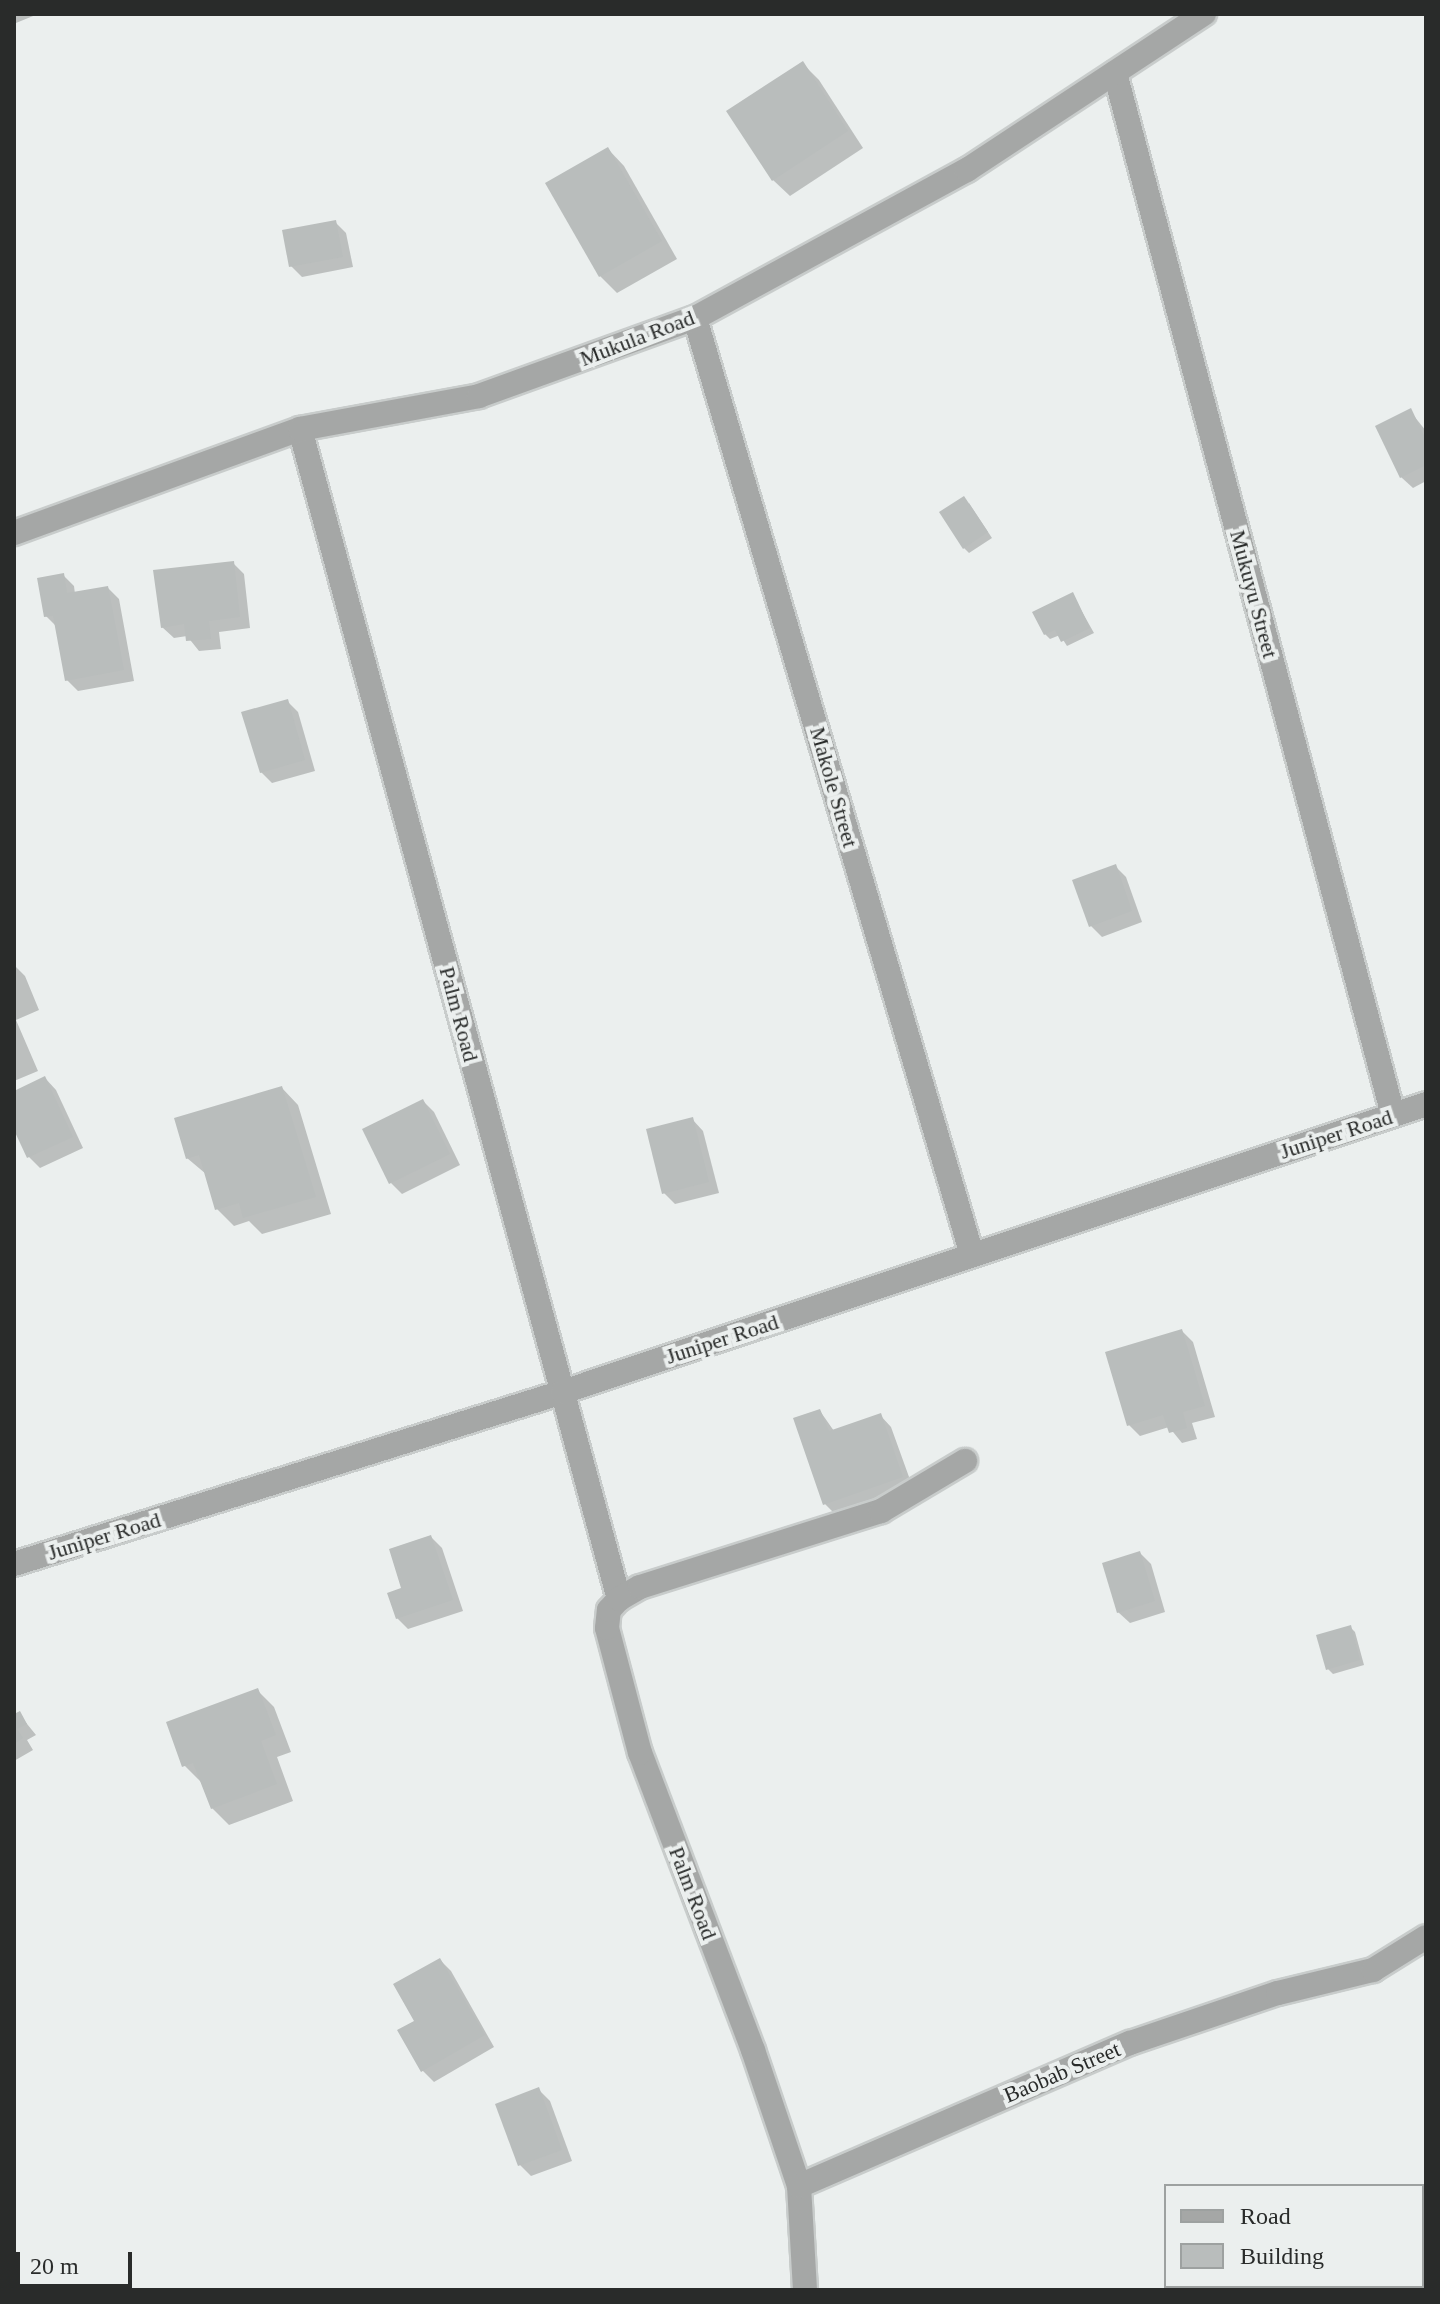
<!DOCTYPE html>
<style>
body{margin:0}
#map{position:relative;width:1440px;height:2304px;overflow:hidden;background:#ebefee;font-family:"Times New Roman",serif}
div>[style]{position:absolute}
.shadow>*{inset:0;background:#0003}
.building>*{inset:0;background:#b9bdbc}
.roads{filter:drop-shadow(2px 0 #c8cccb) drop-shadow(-2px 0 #c8cccb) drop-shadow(0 2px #c8cccb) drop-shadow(0 -2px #c8cccb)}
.minor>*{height:24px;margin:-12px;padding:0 12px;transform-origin:12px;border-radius:12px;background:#a5a7a6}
span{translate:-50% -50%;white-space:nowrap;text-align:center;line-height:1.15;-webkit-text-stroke:8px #ebefee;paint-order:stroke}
.street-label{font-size:22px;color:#292b2a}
.frame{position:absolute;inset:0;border:16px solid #292b2a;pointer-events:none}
.legend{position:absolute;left:1164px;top:2184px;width:260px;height:104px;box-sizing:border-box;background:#ebefee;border:2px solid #9da1a0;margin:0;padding:10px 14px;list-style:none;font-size:24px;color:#292b2a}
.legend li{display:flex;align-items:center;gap:16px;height:40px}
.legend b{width:40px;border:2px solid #9da1a0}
.scale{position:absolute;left:16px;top:2252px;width:116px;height:36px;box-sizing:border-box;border:4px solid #292b2a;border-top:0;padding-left:10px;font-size:24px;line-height:28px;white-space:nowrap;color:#292b2a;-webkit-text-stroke:6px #ebefee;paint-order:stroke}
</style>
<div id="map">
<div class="shadow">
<i style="clip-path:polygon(14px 14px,38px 14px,16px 23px)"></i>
<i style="clip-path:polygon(802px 63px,819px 80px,863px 148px,790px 196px,773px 180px)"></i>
<i style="clip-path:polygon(608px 149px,624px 166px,677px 259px,617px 293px,600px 276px)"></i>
<i style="clip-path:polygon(335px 222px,346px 233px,353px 267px,302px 277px,291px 266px)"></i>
<i style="clip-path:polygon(1410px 411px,1426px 431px,1426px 481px,1413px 488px,1401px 477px)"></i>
<i style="clip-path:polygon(969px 503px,992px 538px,969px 553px,964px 548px)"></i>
<i style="clip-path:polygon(233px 563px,244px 574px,250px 628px,219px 632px,221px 649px,199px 651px,187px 636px,174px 638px,162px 627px)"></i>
<i style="clip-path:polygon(63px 575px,74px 586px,75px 594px,108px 588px,119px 599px,134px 681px,78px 691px,67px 680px,58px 628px,46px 616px)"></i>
<i style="clip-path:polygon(1072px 594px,1094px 633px,1067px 646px,1060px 635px,1050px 639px,1045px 634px)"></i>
<i style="clip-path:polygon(287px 701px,298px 712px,315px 771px,272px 783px,261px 772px)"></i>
<i style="clip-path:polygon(1115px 866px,1126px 877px,1142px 922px,1102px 937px,1091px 926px)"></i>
<i style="clip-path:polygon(14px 965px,25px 976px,39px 1010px,16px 1020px,38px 1071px,14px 1081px)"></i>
<i style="clip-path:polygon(45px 1078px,56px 1090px,83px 1148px,40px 1168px,29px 1157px,14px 1125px,14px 1093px)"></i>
<i style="clip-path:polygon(282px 1088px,298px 1105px,331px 1214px,262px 1234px,249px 1221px,234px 1226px,217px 1209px,206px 1174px,187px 1158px)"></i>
<i style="clip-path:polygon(423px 1101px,434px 1112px,460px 1165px,402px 1194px,391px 1183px)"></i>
<i style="clip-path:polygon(692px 1119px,703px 1131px,719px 1193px,675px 1204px,664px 1193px)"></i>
<i style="clip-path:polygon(1182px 1331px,1193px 1342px,1215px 1417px,1192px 1423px,1197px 1439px,1182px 1443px,1169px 1427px,1140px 1436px,1129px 1425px)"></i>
<i style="clip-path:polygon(820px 1411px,834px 1431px,880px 1415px,891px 1427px,913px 1488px,836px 1515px,825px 1504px)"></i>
<i style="clip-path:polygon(431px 1537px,442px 1548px,463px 1611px,408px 1629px,397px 1618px,404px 1589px)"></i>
<i style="clip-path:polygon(1140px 1553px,1151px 1564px,1165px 1612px,1130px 1623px,1118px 1612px)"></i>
<i style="clip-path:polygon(1350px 1627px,1355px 1632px,1364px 1665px,1333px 1674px,1328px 1669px)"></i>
<i style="clip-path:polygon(257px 1690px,274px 1707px,291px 1752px,277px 1757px,293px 1801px,229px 1825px,212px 1808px,201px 1782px,184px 1765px)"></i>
<i style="clip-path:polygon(19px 1714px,36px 1735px,27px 1740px,33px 1750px,14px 1761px,14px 1716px)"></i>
<i style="clip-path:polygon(440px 1960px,451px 1971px,494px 2047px,434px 2082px,423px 2071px,416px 2022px)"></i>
<i style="clip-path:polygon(539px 2090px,550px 2101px,572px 2161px,531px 2176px,520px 2165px)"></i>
</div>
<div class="building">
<i style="clip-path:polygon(803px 61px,848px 131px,772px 181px,726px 111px)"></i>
<i style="clip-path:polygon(608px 147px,662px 241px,599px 277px,545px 183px)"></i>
<i style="clip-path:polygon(336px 220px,343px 257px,289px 267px,282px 230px)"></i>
<i style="clip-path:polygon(1411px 408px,1426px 440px,1426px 465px,1400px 478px,1375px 426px)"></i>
<i style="clip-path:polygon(964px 496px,988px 532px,963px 549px,939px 512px)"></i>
<i style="clip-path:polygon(234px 561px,240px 617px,209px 621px,211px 639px,186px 641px,184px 624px,161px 628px,153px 570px)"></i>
<i style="clip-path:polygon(64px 573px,67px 593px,108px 586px,124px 670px,65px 681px,53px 616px,44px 617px,37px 578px)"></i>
<i style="clip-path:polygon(1073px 592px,1090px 628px,1061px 642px,1055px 630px,1044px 635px,1032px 612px)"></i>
<i style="clip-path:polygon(288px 699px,305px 760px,260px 773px,241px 712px)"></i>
<i style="clip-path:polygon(1116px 864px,1132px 911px,1089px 927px,1072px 880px)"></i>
<i style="clip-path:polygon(45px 1076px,73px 1137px,27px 1158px,14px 1130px,14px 1091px)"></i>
<i style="clip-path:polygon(282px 1086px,316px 1197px,243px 1218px,239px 1203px,215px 1210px,199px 1155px,186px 1159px,174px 1118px)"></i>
<i style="clip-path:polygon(423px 1099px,450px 1154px,389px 1184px,362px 1129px)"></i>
<i style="clip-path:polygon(693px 1117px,709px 1182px,662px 1194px,646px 1129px)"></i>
<i style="clip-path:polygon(1182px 1329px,1205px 1406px,1183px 1412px,1187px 1428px,1169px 1433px,1163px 1415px,1127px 1426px,1105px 1352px)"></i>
<i style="clip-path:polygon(820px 1409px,829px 1431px,881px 1413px,903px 1477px,823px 1505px,793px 1418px)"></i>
<i style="clip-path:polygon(431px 1535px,453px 1600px,396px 1619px,387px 1593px,401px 1588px,389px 1549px)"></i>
<i style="clip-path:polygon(1140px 1551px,1155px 1601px,1117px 1613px,1102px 1563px)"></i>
<i style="clip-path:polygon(1351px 1625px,1360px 1660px,1326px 1670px,1316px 1635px)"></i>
<i style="clip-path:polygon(258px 1688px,276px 1735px,261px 1741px,277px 1784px,211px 1809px,193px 1763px,182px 1767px,166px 1722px)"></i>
<i style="clip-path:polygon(20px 1711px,27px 1724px,17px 1729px,23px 1738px,14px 1744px,14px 1714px)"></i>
<i style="clip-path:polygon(440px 1958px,485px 2035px,421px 2072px,397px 2030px,414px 2021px,393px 1984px)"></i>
<i style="clip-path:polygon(539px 2087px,562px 2150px,518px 2166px,495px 2104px)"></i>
</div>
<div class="roads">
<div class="minor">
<i style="left:1115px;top:73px;width:1078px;rotate:75.06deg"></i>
<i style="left:695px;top:318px;width:977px;rotate:73.53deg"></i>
<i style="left:300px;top:429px;width:1213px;rotate:74.75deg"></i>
<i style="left:14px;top:533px;width:304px;rotate:-20deg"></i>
<i style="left:300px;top:429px;width:182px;rotate:-10.4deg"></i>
<i style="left:479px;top:396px;width:230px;rotate:-19.9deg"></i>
<i style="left:695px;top:318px;width:310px;rotate:-28.6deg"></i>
<i style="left:967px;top:170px;width:284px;rotate:-33.4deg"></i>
<i style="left:14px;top:1564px;width:575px;rotate:-17.4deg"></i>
<i style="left:563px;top:1392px;width:910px;rotate:-18.45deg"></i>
<i style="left:799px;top:2186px;width:144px;rotate:-108.7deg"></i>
<i style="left:753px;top:2050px;width:318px;rotate:-110.8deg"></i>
<i style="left:640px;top:1753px;width:129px;rotate:-104.8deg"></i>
<i style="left:607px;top:1628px;width:18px;rotate:-84deg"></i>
<i style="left:609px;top:1610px;width:15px;rotate:-48deg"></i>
<i style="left:619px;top:1599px;width:24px;rotate:-30deg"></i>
<i style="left:640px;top:1587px;width:253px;rotate:-17.5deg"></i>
<i style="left:881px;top:1511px;width:98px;rotate:-30.8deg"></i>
<i style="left:805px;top:2290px;width:104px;rotate:-93.3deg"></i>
<i style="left:799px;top:2186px;width:361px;rotate:-23.4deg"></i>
<i style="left:1130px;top:2043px;width:156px;rotate:-18.7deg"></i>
<i style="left:1278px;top:1993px;width:98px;rotate:-13.6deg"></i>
<i style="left:1373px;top:1970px;width:62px;rotate:-31.9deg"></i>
</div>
</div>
<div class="street-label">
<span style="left:637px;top:338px;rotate:-21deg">Mukula Road</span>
<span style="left:1254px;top:594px;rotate:75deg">Mukuyu Street</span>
<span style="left:834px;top:787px;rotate:74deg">Makole Street</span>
<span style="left:459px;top:1014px;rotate:75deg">Palm Road</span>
<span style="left:1336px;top:1134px;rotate:-18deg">Juniper Road</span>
<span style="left:722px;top:1339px;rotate:-18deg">Juniper Road</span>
<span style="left:104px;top:1536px;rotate:-17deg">Juniper Road</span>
<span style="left:693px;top:1893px;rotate:69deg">Palm Road</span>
<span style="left:1062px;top:2072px;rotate:-23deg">Baobab Street</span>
</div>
<div class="frame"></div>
<ul class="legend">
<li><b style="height:10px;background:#a5a7a6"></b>Road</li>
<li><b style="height:22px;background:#b9bdbc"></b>Building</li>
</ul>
<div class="scale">20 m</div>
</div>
